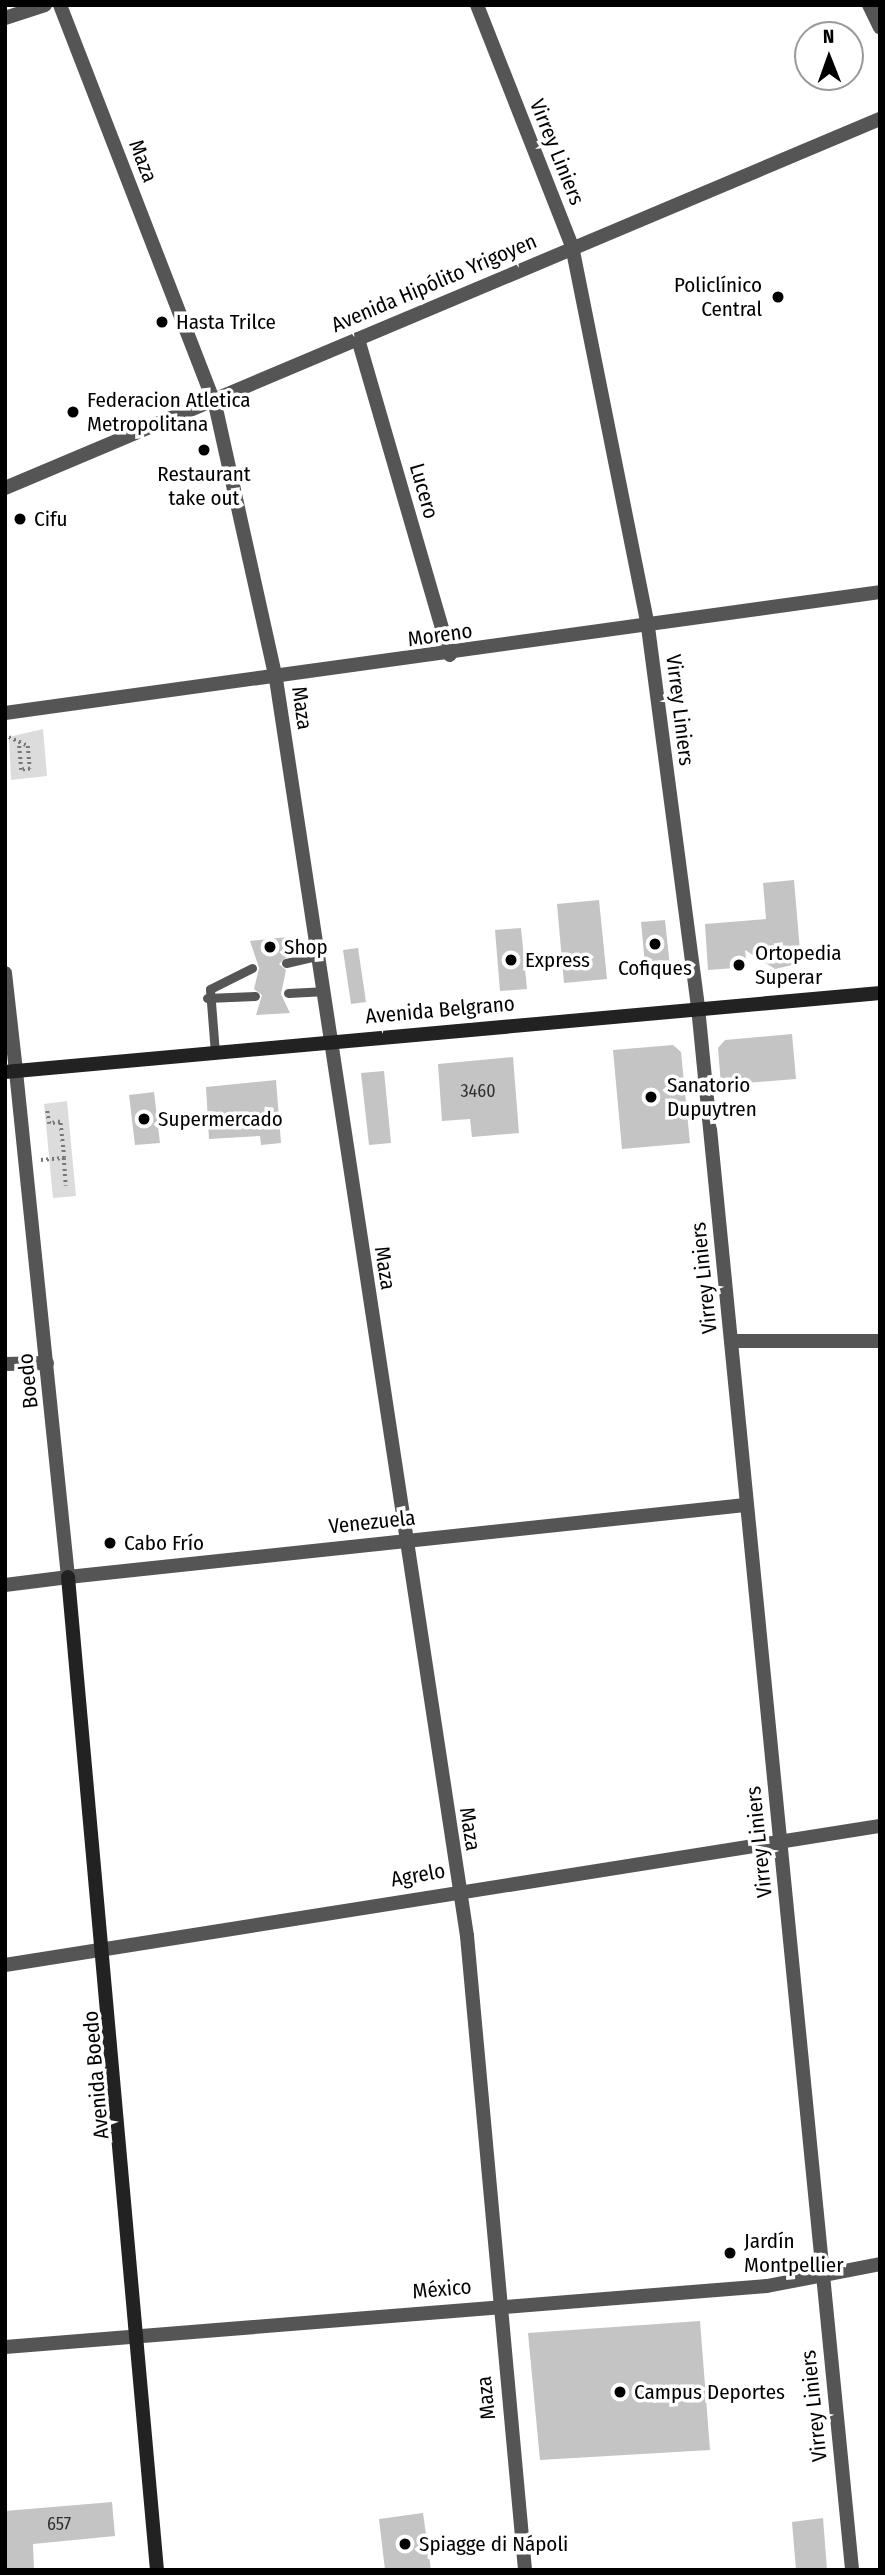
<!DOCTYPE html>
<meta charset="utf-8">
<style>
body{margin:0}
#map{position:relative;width:885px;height:2575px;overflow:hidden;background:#fff;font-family:"Fira Sans Condensed",sans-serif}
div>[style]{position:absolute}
.green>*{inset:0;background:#dcdcdc}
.building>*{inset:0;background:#c4c4c4}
.path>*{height:3.5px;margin-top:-1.75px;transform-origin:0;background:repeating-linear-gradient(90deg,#777 0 2px,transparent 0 5.5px)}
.service>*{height:9px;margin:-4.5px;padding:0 4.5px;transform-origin:4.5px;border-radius:4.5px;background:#555}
.minor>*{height:14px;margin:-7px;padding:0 7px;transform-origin:7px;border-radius:7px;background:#555}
.tertiary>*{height:14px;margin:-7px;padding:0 7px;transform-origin:7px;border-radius:7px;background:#555}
.secondary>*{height:14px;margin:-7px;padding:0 7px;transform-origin:7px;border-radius:7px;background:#222}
.dots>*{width:19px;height:19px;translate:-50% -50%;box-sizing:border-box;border:4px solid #fff;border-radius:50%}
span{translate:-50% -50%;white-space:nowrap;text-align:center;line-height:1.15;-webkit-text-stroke:7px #fff;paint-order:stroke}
.number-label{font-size:18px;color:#313131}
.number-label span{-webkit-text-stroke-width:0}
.street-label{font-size:21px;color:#000}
.poi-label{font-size:21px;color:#000}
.right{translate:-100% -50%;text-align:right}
.left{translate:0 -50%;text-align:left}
.frame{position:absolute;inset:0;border:7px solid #000;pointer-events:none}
.north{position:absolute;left:794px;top:21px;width:70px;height:70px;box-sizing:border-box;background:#fff;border:2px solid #999;border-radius:50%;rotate:359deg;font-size:19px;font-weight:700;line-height:28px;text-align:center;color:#000}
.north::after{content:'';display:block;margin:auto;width:24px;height:32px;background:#000;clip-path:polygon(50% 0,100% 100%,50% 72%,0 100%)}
</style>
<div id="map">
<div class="green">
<i style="clip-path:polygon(43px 729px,47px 776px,11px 780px,9px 737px)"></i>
<i style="clip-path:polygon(67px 1101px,76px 1196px,53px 1198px,44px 1104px)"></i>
</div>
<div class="building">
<i style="clip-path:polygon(794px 880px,801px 963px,775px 969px,745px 950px,747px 967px,708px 970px,705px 924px,766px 919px,763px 883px)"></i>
<i style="clip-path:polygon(599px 900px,607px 979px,564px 983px,557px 904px)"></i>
<i style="clip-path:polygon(665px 920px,670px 967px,646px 975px,641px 922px)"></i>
<i style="clip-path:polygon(521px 928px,527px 989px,500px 991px,495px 930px)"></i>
<i style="clip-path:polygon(288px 937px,291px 953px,279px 964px,286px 970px,281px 994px,290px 1013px,256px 1015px,262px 995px,254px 989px,259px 968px,250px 941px)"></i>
<i style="clip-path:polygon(358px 948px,366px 1002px,351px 1004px,343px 950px)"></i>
<i style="clip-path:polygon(792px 1034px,796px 1079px,721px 1085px,718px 1048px,725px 1040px)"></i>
<i style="clip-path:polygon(673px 1045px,681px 1052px,690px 1143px,622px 1149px,613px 1050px)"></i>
<i style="clip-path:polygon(513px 1057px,519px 1133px,472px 1137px,470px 1119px,442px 1121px,438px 1064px)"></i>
<i style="clip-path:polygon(384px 1071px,391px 1143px,369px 1145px,361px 1073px)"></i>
<i style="clip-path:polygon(276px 1080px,281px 1143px,261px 1145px,260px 1136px,209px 1139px,206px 1087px)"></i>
<i style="clip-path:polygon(154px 1092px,160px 1143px,135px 1145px,129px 1095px)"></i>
<i style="clip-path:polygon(700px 2321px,710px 2450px,540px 2460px,528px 2333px)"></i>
<i style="clip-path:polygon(112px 2502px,115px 2536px,33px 2544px,34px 2570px,5px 2570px,5px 2511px)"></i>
<i style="clip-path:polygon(423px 2513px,431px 2570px,385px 2570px,379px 2519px)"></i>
<i style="clip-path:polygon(823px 2518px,827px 2570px,796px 2570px,792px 2522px)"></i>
</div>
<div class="path">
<i style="left:9px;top:737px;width:21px;rotate:25deg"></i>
<i style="left:28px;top:746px;width:23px;rotate:85deg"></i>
<i style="left:30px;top:769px;width:9px;rotate:174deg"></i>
<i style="left:21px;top:770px;width:24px;rotate:-95deg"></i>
<i style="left:64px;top:1158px;width:28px;rotate:86deg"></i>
<i style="left:41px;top:1160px;width:23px;rotate:-5deg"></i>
<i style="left:64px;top:1158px;width:36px;rotate:-96deg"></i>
<i style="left:60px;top:1122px;width:11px;rotate:170deg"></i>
<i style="left:49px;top:1124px;width:13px;rotate:-99deg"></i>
</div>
<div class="service">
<i style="left:286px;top:963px;width:32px;rotate:-13deg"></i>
<i style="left:288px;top:993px;width:34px;rotate:-3deg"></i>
<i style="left:207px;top:998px;width:48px;rotate:-2.4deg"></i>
<i style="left:215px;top:1053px;width:64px;rotate:-94.5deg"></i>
<i style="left:210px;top:989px;width:47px;rotate:-26.6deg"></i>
</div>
<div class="minor">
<i style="left:60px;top:5px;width:428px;rotate:68.8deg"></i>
<i style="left:215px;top:404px;width:282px;rotate:77.5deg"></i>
<i style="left:276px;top:679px;width:1271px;rotate:81.36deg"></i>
<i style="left:467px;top:1936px;width:637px;rotate:84.77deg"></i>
<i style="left:477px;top:5px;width:259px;rotate:68.5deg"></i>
<i style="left:572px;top:246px;width:389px;rotate:78.7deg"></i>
<i style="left:648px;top:627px;width:383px;rotate:82.5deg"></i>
<i style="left:698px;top:1007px;width:1571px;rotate:84.37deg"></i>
<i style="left:869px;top:5px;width:25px;rotate:64deg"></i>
<i style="left:5px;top:18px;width:42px;rotate:-18deg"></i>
<i style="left:358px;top:339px;width:329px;rotate:73.8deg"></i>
<i style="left:5px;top:713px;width:883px;rotate:-7.87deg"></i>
<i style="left:5px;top:973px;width:99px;rotate:83.6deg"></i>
<i style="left:731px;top:1341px;width:149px"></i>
<i style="left:5px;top:1364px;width:42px;rotate:-1.4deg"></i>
<i style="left:68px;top:1577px;width:681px;rotate:-6.07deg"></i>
<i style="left:5px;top:1965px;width:886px;rotate:-9.03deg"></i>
<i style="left:5px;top:2347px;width:764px;rotate:-4.58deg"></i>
<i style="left:767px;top:2286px;width:115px;rotate:-11deg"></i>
</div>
<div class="tertiary">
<i style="left:5px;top:488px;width:950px;rotate:-22.87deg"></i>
<i style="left:5px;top:1585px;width:64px;rotate:-7.2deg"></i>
<i style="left:68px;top:1577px;width:509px;rotate:-95.87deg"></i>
</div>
<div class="secondary">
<i style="left:5px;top:1072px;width:879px;rotate:-5.16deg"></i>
<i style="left:68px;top:1577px;width:997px;rotate:84.88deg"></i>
</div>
<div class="dots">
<i style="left:778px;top:297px;background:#000"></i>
<i style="left:162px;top:322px;background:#000"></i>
<i style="left:73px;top:412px;background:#000"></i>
<i style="left:204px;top:450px;background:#000"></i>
<i style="left:20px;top:519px;background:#000"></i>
<i style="left:655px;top:944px;background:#000"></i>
<i style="left:270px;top:947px;background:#000"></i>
<i style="left:511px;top:960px;background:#000"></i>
<i style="left:739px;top:965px;background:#000"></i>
<i style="left:651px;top:1097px;background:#000"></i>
<i style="left:144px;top:1119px;background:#000"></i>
<i style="left:110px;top:1543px;background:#000"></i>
<i style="left:730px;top:2253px;background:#000"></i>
<i style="left:620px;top:2392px;background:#000"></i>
<i style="left:405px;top:2544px;background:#000"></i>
</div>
<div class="number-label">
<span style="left:478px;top:1091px">3460</span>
<span style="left:59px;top:2524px">657</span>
</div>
<div class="street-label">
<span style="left:557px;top:152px;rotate:68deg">Virrey Liniers</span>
<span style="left:143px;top:161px;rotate:69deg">Maza</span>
<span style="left:434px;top:283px;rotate:-23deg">Avenida Hipólito Yrigoyen</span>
<span style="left:424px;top:491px;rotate:74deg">Lucero</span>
<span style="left:440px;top:635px;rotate:-8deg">Moreno</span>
<span style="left:302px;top:708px;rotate:82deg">Maza</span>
<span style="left:680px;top:710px;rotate:83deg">Virrey Liniers</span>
<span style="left:440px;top:1010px;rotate:-5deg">Avenida Belgrano</span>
<span style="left:385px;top:1268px;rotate:81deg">Maza</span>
<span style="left:704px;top:1278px;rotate:-96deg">Virrey Liniers</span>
<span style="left:28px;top:1381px;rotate:-96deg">Boedo</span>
<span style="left:372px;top:1522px;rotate:-6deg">Venezuela</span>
<span style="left:470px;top:1829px;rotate:81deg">Maza</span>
<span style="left:759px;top:1842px;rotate:-96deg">Virrey Liniers</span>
<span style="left:418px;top:1875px;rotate:-10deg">Agrelo</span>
<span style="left:96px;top:2075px;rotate:-95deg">Avenida Boedo</span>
<span style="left:442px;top:2289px;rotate:-5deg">México</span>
<span style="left:486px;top:2398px;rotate:-96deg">Maza</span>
<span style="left:814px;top:2406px;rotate:-96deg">Virrey Liniers</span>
</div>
<div class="poi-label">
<span class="right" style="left:762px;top:297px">Policlínico<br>Central</span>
<span class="left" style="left:176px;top:322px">Hasta Trilce</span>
<span class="left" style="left:87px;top:412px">Federacion Atletica<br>Metropolitana</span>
<span style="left:204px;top:486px">Restaurant<br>take out</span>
<span class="left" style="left:34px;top:519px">Cifu</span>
<span class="left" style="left:284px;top:947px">Shop</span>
<span class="left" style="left:755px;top:965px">Ortopedia<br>Superar</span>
<span class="left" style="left:525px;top:960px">Express</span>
<span style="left:655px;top:968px">Cofiques</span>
<span class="left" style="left:667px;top:1097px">Sanatorio<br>Dupuytren</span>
<span class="left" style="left:158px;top:1119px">Supermercado</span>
<span class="left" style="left:124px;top:1543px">Cabo Frío</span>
<span class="left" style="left:744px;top:2253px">Jardín<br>Montpellier</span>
<span class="left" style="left:634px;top:2392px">Campus Deportes</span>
<span class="left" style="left:419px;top:2544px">Spiagge di Nápoli</span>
</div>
<div class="frame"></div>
<div class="north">N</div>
</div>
